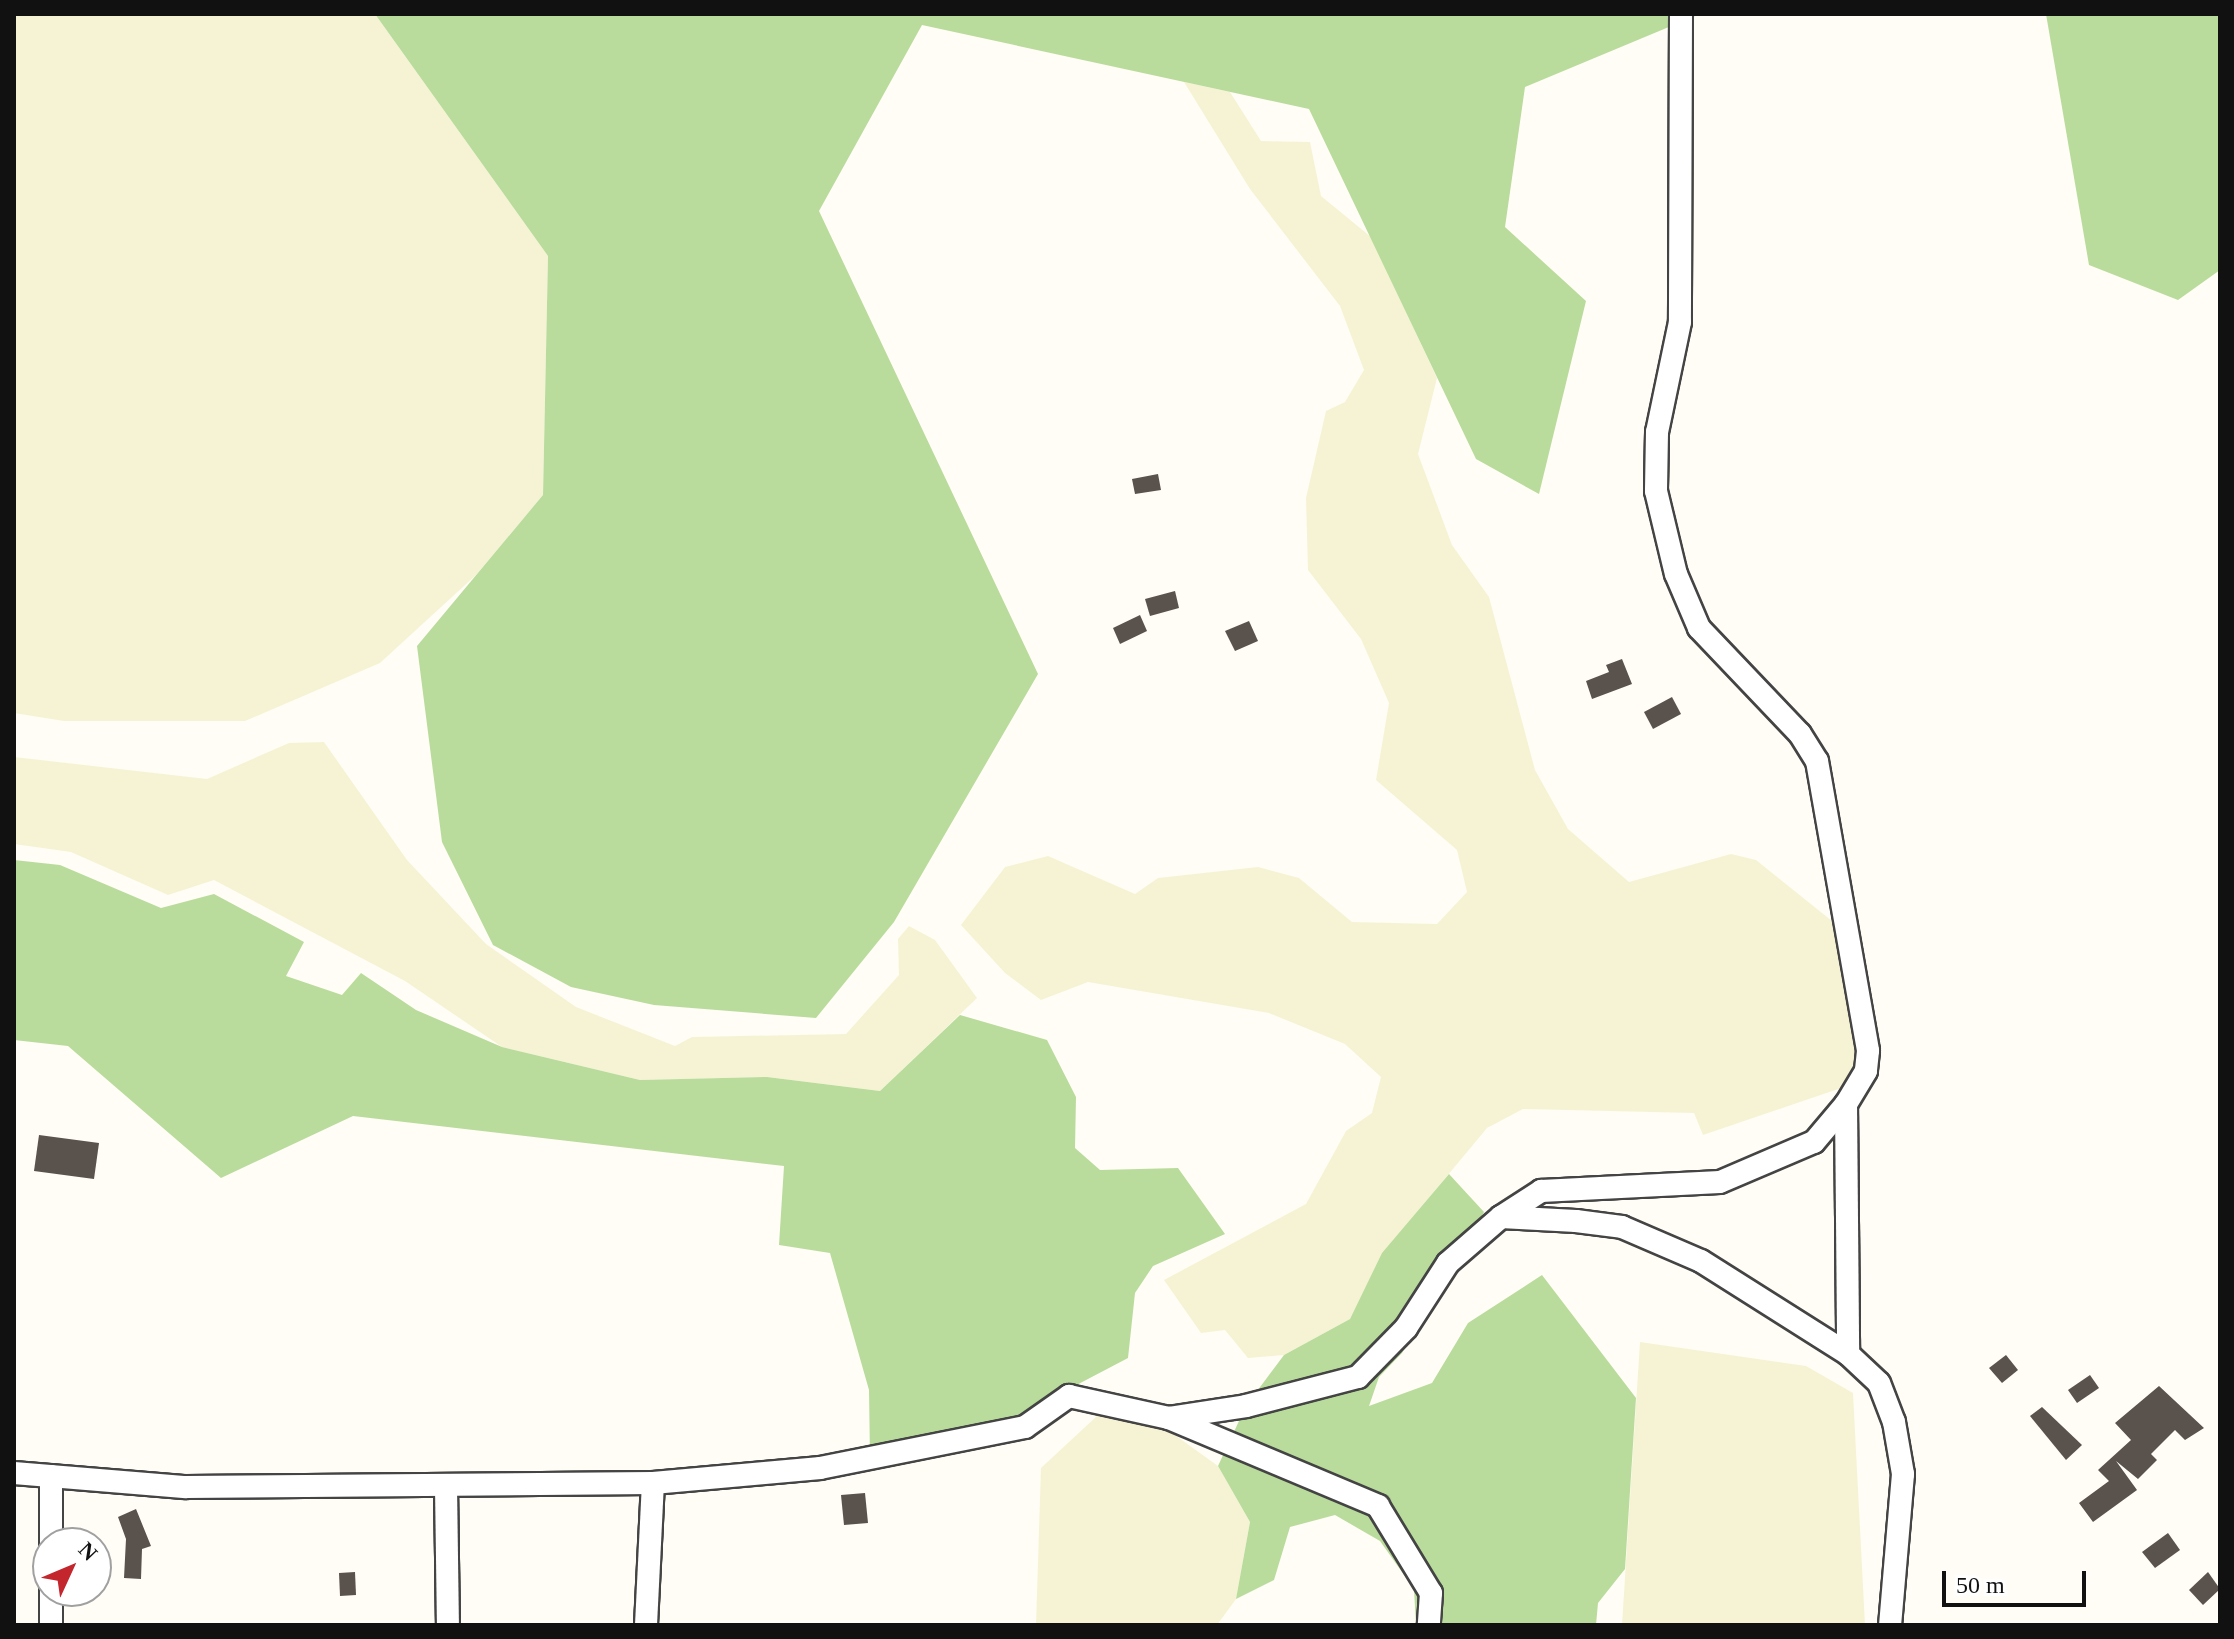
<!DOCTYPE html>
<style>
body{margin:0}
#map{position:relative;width:2234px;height:1639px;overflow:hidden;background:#fffdf5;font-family:"Times New Roman",serif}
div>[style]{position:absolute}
.farmland>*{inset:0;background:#f6f3d4}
.forest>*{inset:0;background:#b9dc9c}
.building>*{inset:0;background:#5a524d}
.roads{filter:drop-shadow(2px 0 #444) drop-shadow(-2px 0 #444) drop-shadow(0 2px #444) drop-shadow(0 -2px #444)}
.street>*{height:22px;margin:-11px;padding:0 11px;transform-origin:11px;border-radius:11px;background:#fff}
span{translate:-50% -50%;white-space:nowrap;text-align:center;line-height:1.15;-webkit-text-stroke:8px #fff;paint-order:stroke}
.frame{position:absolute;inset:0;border:16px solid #111;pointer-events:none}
.north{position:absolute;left:32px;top:1527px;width:80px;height:80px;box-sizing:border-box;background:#fff;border:2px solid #a0a0a0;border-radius:50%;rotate:46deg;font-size:22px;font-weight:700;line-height:32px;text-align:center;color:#111}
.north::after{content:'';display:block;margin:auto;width:28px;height:36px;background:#c4262e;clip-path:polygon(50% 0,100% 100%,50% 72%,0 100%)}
.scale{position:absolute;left:1942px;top:1571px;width:144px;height:36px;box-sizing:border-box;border:4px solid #111;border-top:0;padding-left:10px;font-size:24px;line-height:28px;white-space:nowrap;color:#111;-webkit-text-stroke:6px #fff;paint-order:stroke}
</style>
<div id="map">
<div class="farmland">
<i style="clip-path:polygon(14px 14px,375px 14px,548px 256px,543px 495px,476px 575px,380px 663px,245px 721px,64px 721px,14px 713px)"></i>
<i style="clip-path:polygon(1184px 82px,1230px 92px,1261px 141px,1310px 142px,1321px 196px,1371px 237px,1437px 378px,1418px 454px,1452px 545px,1489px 597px,1535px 770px,1568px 829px,1629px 882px,1731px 854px,1756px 860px,1832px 921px,1864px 1051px,1850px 1085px,1703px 1135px,1694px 1113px,1523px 1109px,1487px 1128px,1383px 1253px,1350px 1319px,1284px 1355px,1248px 1358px,1225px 1330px,1201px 1333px,1164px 1280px,1306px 1204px,1346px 1131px,1372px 1113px,1381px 1077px,1345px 1044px,1269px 1013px,1088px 982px,1041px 1000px,1005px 973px,961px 925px,1005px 867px,1048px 856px,1135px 894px,1158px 878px,1258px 867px,1299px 878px,1352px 922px,1437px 924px,1467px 892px,1457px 850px,1376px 780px,1389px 703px,1361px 639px,1308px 570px,1306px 498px,1326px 411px,1345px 402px,1364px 370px,1340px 306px,1250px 189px)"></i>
<i style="clip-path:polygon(324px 742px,407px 860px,486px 944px,576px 1007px,675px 1046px,692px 1037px,846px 1034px,899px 975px,898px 939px,909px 926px,935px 940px,977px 998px,880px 1091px,767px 1077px,640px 1080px,502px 1047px,405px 981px,214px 880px,168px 895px,71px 852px,14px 844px,14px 757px,207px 779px,289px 743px)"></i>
<i style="clip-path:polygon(1640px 1342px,1806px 1366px,1853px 1393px,1865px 1625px,1622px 1625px)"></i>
<i style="clip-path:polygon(1111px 1403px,1147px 1415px,1218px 1466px,1250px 1522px,1236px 1599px,1217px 1625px,1036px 1625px,1041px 1468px)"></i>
</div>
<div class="forest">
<i style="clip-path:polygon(375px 14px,1700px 14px,1525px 87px,1505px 227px,1586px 301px,1539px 494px,1476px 459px,1309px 109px,922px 25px,819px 211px,1038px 674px,894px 922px,816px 1018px,654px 1005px,571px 987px,493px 945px,442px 842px,417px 646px,543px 495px,548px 256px)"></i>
<i style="clip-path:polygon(2046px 14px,2220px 14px,2220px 270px,2178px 300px,2089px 265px)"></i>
<i style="clip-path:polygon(14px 860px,60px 865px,161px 908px,214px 894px,304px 942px,286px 976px,342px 995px,361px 973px,416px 1010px,502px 1047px,640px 1080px,767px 1077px,880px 1091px,960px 1015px,1047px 1040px,1076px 1097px,1075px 1148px,1100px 1170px,1178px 1168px,1225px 1234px,1153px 1266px,1135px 1293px,1128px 1358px,979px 1436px,870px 1458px,869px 1390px,830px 1253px,779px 1245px,784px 1166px,353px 1116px,221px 1178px,68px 1046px,14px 1040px)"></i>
<i style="clip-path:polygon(1449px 1174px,1484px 1212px,1402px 1353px,1379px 1377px,1369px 1406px,1432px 1383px,1468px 1323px,1542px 1275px,1636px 1398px,1625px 1569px,1598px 1603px,1596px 1625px,1416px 1625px,1414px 1589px,1380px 1541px,1335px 1515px,1290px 1527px,1274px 1580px,1236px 1599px,1250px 1522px,1218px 1466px,1246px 1406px,1284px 1355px,1350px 1319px,1382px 1253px)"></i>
</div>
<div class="building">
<i style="clip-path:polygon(1158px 474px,1161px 490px,1135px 494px,1132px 479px)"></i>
<i style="clip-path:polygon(1175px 591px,1179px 608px,1150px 616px,1145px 599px)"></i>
<i style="clip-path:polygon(1140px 615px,1147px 631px,1120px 644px,1113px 628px)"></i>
<i style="clip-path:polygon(1249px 621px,1258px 641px,1235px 651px,1225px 631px)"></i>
<i style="clip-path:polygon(1622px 659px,1632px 684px,1592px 699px,1586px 681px,1609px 672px,1606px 665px)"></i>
<i style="clip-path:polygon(1672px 697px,1681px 714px,1653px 729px,1644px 712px)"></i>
<i style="clip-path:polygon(39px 1135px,99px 1143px,94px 1179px,34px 1171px)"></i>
<i style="clip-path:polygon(2006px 1355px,2018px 1370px,2002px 1383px,1989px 1368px)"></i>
<i style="clip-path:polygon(2090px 1375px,2099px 1388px,2077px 1403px,2068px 1390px)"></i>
<i style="clip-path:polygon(2159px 1386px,2204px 1428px,2185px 1440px,2175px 1430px,2151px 1454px,2157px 1460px,2138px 1479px,2116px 1461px,2137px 1490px,2093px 1522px,2079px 1503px,2109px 1481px,2098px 1470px,2131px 1440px,2115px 1423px)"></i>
<i style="clip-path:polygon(2042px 1407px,2082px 1445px,2066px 1460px,2030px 1416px)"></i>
<i style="clip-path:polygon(865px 1493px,868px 1523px,844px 1525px,841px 1495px)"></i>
<i style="clip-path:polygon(136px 1509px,151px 1546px,142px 1549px,141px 1579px,124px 1578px,126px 1539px,118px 1517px)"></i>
<i style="clip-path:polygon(2168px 1533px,2180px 1550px,2155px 1568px,2142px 1552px)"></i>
<i style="clip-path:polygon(355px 1572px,356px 1595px,340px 1596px,339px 1573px)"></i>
<i style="clip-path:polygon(2208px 1572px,2220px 1589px,2203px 1605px,2189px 1590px)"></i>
</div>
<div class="roads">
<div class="street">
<i style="left:1681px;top:14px;width:308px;rotate:90.2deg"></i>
<i style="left:1680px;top:322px;width:112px;rotate:101.8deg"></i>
<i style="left:1657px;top:432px;width:59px;rotate:91deg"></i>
<i style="left:1656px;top:491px;width:85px;rotate:76.5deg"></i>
<i style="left:1676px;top:574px;width:59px;rotate:66.9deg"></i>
<i style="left:1699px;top:628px;width:146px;rotate:46.4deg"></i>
<i style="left:1800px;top:734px;width:32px;rotate:58deg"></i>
<i style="left:1817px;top:761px;width:294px;rotate:80deg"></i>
<i style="left:1868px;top:1051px;width:20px;rotate:96deg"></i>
<i style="left:1866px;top:1071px;width:39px;rotate:121deg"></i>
<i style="left:1846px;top:1104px;width:250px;rotate:89.5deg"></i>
<i style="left:1501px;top:1217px;width:48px;rotate:-33deg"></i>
<i style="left:1541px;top:1191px;width:179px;rotate:-2.9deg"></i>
<i style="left:1720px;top:1182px;width:102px;rotate:-23.1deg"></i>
<i style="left:1814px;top:1142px;width:50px;rotate:-49.9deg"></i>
<i style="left:1169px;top:1418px;width:227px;rotate:22.8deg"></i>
<i style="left:1378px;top:1506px;width:102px;rotate:58.7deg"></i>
<i style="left:1431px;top:1593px;width:32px;rotate:94deg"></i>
<i style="left:14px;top:1473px;width:173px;rotate:4.7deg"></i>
<i style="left:186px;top:1487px;width:467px;rotate:-0.5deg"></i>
<i style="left:653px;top:1483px;width:168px;rotate:-5.1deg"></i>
<i style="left:820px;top:1468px;width:209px;rotate:-11.3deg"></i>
<i style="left:1025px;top:1427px;width:54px;rotate:-35.2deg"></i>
<i style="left:1069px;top:1396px;width:101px;rotate:12.5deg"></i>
<i style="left:1168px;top:1418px;width:79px;rotate:-8.7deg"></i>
<i style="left:1246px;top:1406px;width:116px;rotate:-14.5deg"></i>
<i style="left:1358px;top:1377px;width:69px;rotate:-45.6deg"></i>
<i style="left:1406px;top:1328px;width:77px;rotate:-57.1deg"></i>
<i style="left:1448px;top:1263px;width:70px;rotate:-41deg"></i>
<i style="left:1501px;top:1217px;width:75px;rotate:3.1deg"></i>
<i style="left:1576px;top:1221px;width:46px;rotate:7.4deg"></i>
<i style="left:1622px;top:1227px;width:86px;rotate:23.3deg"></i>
<i style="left:1701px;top:1261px;width:174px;rotate:32.3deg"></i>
<i style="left:1848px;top:1354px;width:42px;rotate:43.1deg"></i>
<i style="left:1879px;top:1383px;width:42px;rotate:69deg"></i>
<i style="left:1894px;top:1422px;width:53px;rotate:80.2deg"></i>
<i style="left:1903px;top:1474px;width:152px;rotate:94.9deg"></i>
<i style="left:51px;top:1476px;width:67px;rotate:90deg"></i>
<i style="left:446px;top:1486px;width:139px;rotate:89.2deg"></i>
<i style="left:51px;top:1591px;width:34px;rotate:90deg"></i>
<i style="left:646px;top:1625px;width:142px;rotate:-87.2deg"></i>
</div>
</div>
<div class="frame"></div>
<div class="north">N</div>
<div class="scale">50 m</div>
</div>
